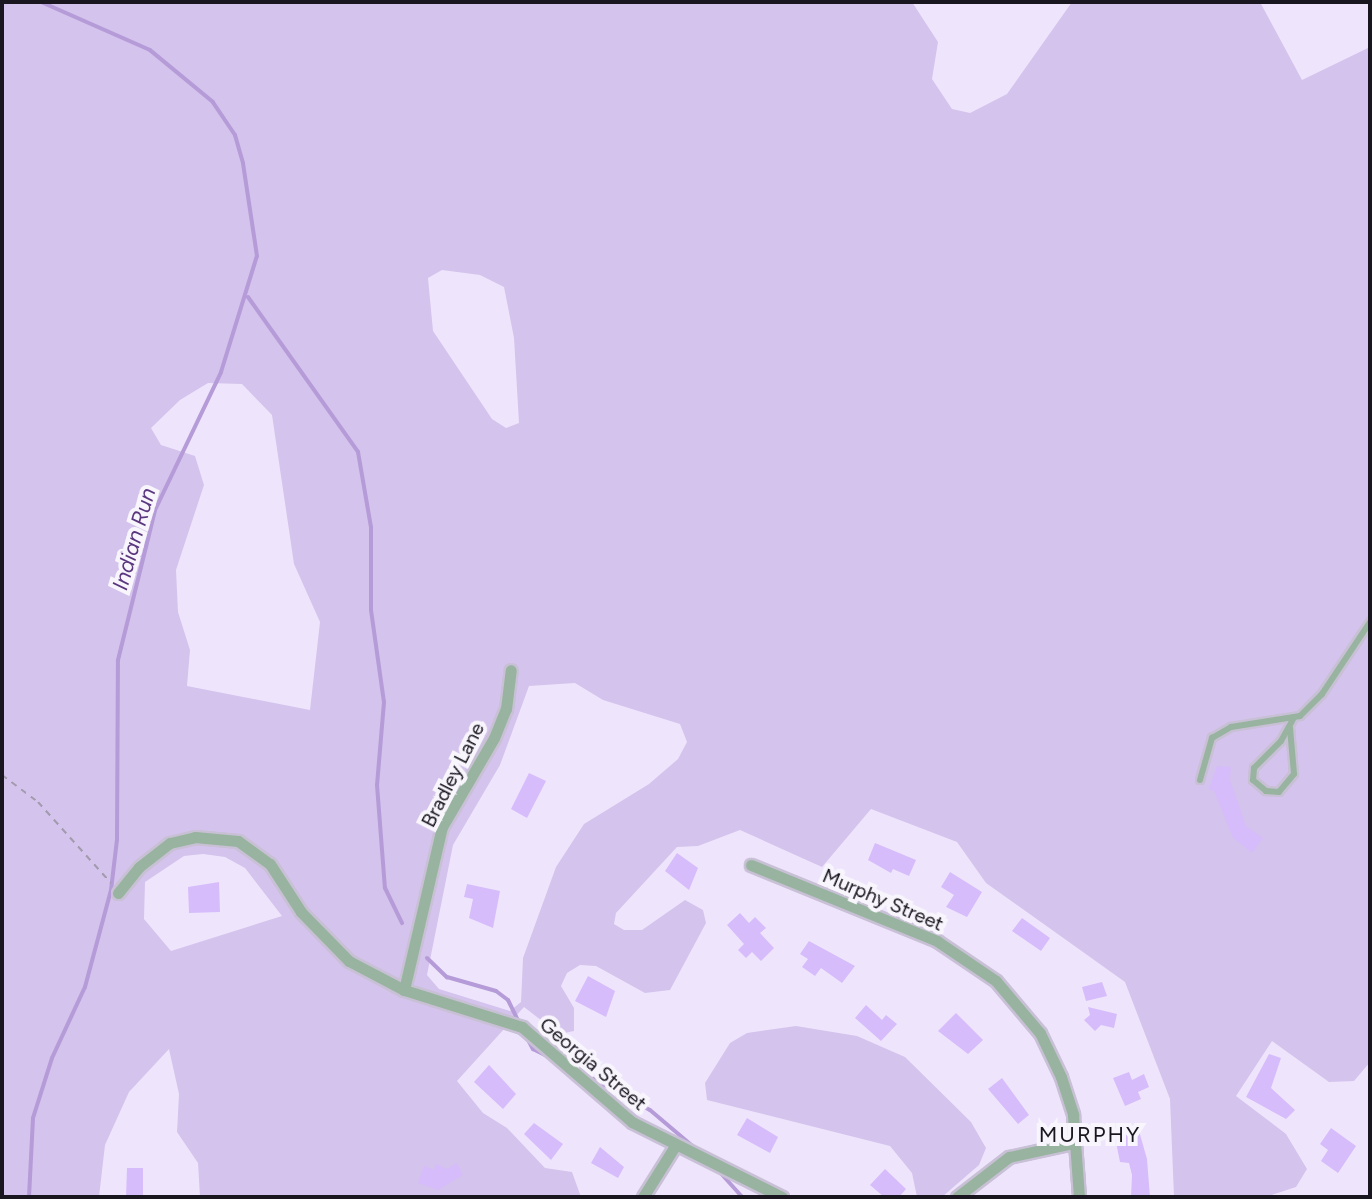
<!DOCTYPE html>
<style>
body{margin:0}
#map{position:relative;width:1372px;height:1199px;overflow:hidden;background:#eee5fd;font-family:Figtree,sans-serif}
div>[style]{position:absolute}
.green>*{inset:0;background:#d4c3ec}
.stream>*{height:4px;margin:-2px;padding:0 2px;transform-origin:2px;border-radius:2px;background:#b59bd7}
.building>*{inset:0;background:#d6bcfa}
.path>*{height:2px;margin-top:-1px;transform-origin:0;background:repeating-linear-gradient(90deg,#a29bae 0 6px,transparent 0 12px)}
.roads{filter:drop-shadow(2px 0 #c8c0d5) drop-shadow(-2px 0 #c8c0d5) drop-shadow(0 2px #c8c0d5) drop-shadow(0 -2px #c8c0d5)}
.lane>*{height:6px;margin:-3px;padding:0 3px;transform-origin:3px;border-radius:3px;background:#98b3a0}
.street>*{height:11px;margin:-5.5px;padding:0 5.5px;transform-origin:5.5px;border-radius:5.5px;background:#98b3a0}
span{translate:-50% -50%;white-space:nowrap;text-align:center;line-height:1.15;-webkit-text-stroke:8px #f8f6fc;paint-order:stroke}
.street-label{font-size:20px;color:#1a1620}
.water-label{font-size:22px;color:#5a377f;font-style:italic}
.neighbourhood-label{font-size:22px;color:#1a1620;letter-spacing:2px}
.frame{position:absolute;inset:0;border:4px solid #1a1620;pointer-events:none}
</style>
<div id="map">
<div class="green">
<i style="clip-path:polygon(evenodd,2px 2px,912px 2px,938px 42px,932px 79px,952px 109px,970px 113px,1007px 94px,1072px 2px,1260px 2px,1302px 80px,1370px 47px,1370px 1062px,1354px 1081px,1329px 1082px,1272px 1041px,1236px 1096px,1286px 1134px,1307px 1169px,1296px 1187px,1265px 1197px,1174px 1197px,1170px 1099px,1125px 982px,986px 883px,957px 842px,871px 809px,822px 867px,740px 830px,698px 846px,677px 847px,616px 913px,614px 924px,624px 930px,642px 930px,685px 900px,703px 910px,706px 923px,670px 990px,645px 993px,596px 966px,580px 965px,567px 973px,561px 986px,574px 1008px,574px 1031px,559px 1034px,524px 1007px,457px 1081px,483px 1113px,507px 1128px,545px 1168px,572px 1172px,581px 1197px,200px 1197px,198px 1163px,177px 1132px,179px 1094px,169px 1049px,129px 1092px,105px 1145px,99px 1197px,2px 1197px,2px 2px,442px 270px,480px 275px,504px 287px,514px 338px,519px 423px,506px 428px,492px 419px,433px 331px,428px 278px,442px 270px,2px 2px,208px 383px,242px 384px,272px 415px,294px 564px,320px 622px,310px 710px,187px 686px,190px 650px,178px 612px,176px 570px,204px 485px,195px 456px,161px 445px,151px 428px,180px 400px,208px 383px,2px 2px,575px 683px,603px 700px,680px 724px,687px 742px,678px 759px,649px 784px,584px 824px,556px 867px,523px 958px,521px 1002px,510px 1011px,439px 989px,427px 975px,453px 845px,500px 765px,529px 686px,575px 683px,2px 2px,203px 854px,225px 857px,245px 868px,282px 916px,171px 951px,144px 919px,145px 882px,184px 856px,203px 854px)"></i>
<i style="clip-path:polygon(796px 1026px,857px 1036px,905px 1057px,971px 1122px,986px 1148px,979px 1165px,942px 1197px,917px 1197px,912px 1173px,890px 1146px,707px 1100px,705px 1083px,730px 1043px,747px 1033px)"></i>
</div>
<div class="stream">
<i style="left:248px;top:297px;width:190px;rotate:54.6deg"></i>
<i style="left:358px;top:452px;width:76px;rotate:80.2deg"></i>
<i style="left:371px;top:527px;width:83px;rotate:90deg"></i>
<i style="left:371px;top:610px;width:93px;rotate:82deg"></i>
<i style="left:384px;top:702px;width:83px;rotate:94.8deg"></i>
<i style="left:377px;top:785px;width:103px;rotate:85.6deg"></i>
<i style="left:385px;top:888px;width:39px;rotate:64deg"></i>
<i style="left:427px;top:958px;width:28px;rotate:44deg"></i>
<i style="left:447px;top:977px;width:51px;rotate:15.9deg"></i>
<i style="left:496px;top:991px;width:15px;rotate:37deg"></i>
<i style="left:508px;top:1000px;width:28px;rotate:64deg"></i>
<i style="left:526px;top:1036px;width:15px;rotate:62deg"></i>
<i style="left:533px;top:1049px;width:20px;rotate:27deg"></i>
<i style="left:584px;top:1074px;width:75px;rotate:28.6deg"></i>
<i style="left:650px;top:1110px;width:60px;rotate:40.3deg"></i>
<i style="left:717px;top:1169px;width:38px;rotate:48deg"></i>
<i style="left:29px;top:1197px;width:79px;rotate:-87.1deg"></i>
<i style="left:33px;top:1118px;width:63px;rotate:-72.4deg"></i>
<i style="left:52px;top:1058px;width:78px;rotate:-65.1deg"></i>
<i style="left:85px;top:987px;width:100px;rotate:-75deg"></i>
<i style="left:111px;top:890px;width:50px;rotate:-83.2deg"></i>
<i style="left:117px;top:840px;width:180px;rotate:-89.7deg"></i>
<i style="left:118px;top:660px;width:154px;rotate:-76.1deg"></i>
<i style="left:155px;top:510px;width:153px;rotate:-64.4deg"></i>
<i style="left:221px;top:372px;width:121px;rotate:-72.8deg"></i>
<i style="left:257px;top:256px;width:94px;rotate:-98.6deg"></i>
<i style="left:243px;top:163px;width:29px;rotate:-106deg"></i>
<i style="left:235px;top:135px;width:40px;rotate:-124deg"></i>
<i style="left:213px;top:102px;width:82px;rotate:-140.5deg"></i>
<i style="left:150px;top:50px;width:119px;rotate:-156.2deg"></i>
</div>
<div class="building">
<i style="clip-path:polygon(1217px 766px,1231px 767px,1230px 780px,1246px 826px,1263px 838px,1252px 853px,1233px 838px,1214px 791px,1209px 789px)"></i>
<i style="clip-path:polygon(529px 773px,546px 781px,527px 818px,511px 809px)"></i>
<i style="clip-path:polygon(875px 843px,916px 860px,909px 876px,893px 869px,891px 873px,868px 860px)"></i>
<i style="clip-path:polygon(677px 853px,698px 868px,689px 890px,665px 871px)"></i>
<i style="clip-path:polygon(950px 872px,982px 892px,967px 917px,946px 907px,954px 895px,941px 887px)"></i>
<i style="clip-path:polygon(219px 882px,220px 912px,189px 913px,188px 887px)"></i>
<i style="clip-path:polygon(467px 884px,500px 891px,493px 928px,469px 918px,473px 899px,464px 897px)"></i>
<i style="clip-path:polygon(740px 913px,749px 923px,755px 917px,766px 928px,760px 933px,774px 948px,761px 961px,752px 952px,746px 958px,738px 950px,744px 944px,727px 925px)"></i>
<i style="clip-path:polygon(1022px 918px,1050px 938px,1041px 951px,1012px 931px)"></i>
<i style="clip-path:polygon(809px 941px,855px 966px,842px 983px,821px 968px,815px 976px,802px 967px,808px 959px,800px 954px)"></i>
<i style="clip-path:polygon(588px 976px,615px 991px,606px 1017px,575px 1001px)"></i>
<i style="clip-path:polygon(1102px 982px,1107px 996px,1086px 1001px,1082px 987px)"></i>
<i style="clip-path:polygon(866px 1005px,882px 1020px,886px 1015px,897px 1024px,881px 1041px,855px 1018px)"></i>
<i style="clip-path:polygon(1088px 1007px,1117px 1014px,1114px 1028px,1101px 1025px,1095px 1031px,1084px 1020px,1090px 1015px)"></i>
<i style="clip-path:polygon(956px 1013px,983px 1040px,968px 1054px,938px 1031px)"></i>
<i style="clip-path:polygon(1269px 1054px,1281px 1058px,1271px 1088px,1295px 1110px,1286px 1119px,1246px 1097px)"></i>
<i style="clip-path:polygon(489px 1065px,516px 1094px,503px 1109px,474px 1082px)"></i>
<i style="clip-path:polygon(1129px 1072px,1132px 1080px,1144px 1074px,1149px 1087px,1138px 1092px,1141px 1099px,1125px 1106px,1113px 1078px)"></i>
<i style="clip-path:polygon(1002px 1078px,1029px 1115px,1018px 1124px,988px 1089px)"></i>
<i style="clip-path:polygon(747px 1118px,778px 1137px,770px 1153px,737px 1135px)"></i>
<i style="clip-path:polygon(534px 1123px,563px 1144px,551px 1160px,524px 1134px)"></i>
<i style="clip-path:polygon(1331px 1128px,1356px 1146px,1338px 1173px,1321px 1161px,1328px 1150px,1320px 1144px)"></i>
<i style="clip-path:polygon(1139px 1131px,1147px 1159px,1150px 1197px,1131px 1197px,1132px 1175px,1129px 1163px,1120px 1162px,1116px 1142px,1116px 1133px)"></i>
<i style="clip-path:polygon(600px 1147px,624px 1167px,618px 1178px,591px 1163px)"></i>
<i style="clip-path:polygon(457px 1163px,463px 1175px,438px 1190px,418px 1183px,424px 1166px,434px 1170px,436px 1164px,447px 1169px)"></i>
<i style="clip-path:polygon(127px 1168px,143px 1168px,143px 1197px,126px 1197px)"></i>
<i style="clip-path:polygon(885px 1169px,906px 1189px,899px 1197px,884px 1197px,870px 1185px)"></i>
</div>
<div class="path">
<i style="left:2px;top:775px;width:45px;rotate:36.9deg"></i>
<i style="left:38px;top:802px;width:109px;rotate:48deg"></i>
</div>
<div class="roads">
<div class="lane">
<i style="left:1290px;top:728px;width:46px;rotate:85deg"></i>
<i style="left:1294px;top:774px;width:23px;rotate:130deg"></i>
<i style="left:1279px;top:792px;width:13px;rotate:-176deg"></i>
<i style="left:1266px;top:791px;width:17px;rotate:-140deg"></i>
<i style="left:1253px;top:780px;width:12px;rotate:-85deg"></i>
<i style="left:1254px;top:768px;width:38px;rotate:-45deg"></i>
<i style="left:1281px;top:741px;width:25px;rotate:-61deg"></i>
<i style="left:1200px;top:780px;width:44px;rotate:-74.1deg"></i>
<i style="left:1212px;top:738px;width:22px;rotate:-30deg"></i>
<i style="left:1231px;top:727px;width:70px;rotate:-9.1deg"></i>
<i style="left:1300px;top:716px;width:31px;rotate:-45deg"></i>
<i style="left:1322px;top:694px;width:87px;rotate:-56.3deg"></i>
</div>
<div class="street">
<i style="left:751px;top:865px;width:201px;rotate:22.2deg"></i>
<i style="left:937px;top:941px;width:71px;rotate:34.1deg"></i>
<i style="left:996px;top:981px;width:68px;rotate:49.8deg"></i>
<i style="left:1040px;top:1033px;width:49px;rotate:64.5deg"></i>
<i style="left:1061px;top:1077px;width:40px;rotate:72deg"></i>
<i style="left:1073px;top:1115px;width:82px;rotate:85.8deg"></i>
<i style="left:118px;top:893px;width:33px;rotate:-51deg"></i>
<i style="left:139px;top:867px;width:39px;rotate:-38deg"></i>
<i style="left:170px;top:843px;width:26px;rotate:-13deg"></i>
<i style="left:195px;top:837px;width:43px;rotate:5.3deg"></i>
<i style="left:238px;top:841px;width:39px;rotate:36deg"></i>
<i style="left:270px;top:864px;width:57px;rotate:57.1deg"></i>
<i style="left:301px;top:912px;width:69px;rotate:45.6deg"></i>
<i style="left:349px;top:961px;width:62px;rotate:27.8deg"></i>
<i style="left:404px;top:990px;width:124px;rotate:17.4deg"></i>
<i style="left:522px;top:1027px;width:145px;rotate:40.8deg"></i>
<i style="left:632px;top:1122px;width:168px;rotate:26.6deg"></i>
<i style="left:404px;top:990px;width:167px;rotate:-76.9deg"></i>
<i style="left:442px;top:827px;width:103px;rotate:-59.7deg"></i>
<i style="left:494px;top:738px;width:31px;rotate:-68deg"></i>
<i style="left:506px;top:709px;width:39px;rotate:-83deg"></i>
<i style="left:643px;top:1197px;width:60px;rotate:-57.9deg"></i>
<i style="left:957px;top:1197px;width:66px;rotate:-37.6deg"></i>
<i style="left:1009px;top:1157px;width:66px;rotate:-12.3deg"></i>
</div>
</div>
<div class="street-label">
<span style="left:453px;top:775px;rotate:-63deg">Bradley Lane</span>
<span style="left:883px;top:900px;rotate:23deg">Murphy Street</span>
<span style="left:593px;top:1064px;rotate:40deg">Georgia Street</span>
</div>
<div class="water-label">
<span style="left:134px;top:539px;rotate:-74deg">Indian Run</span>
</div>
<div class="neighbourhood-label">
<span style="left:1090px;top:1135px">MURPHY</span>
</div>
<div class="frame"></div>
</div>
